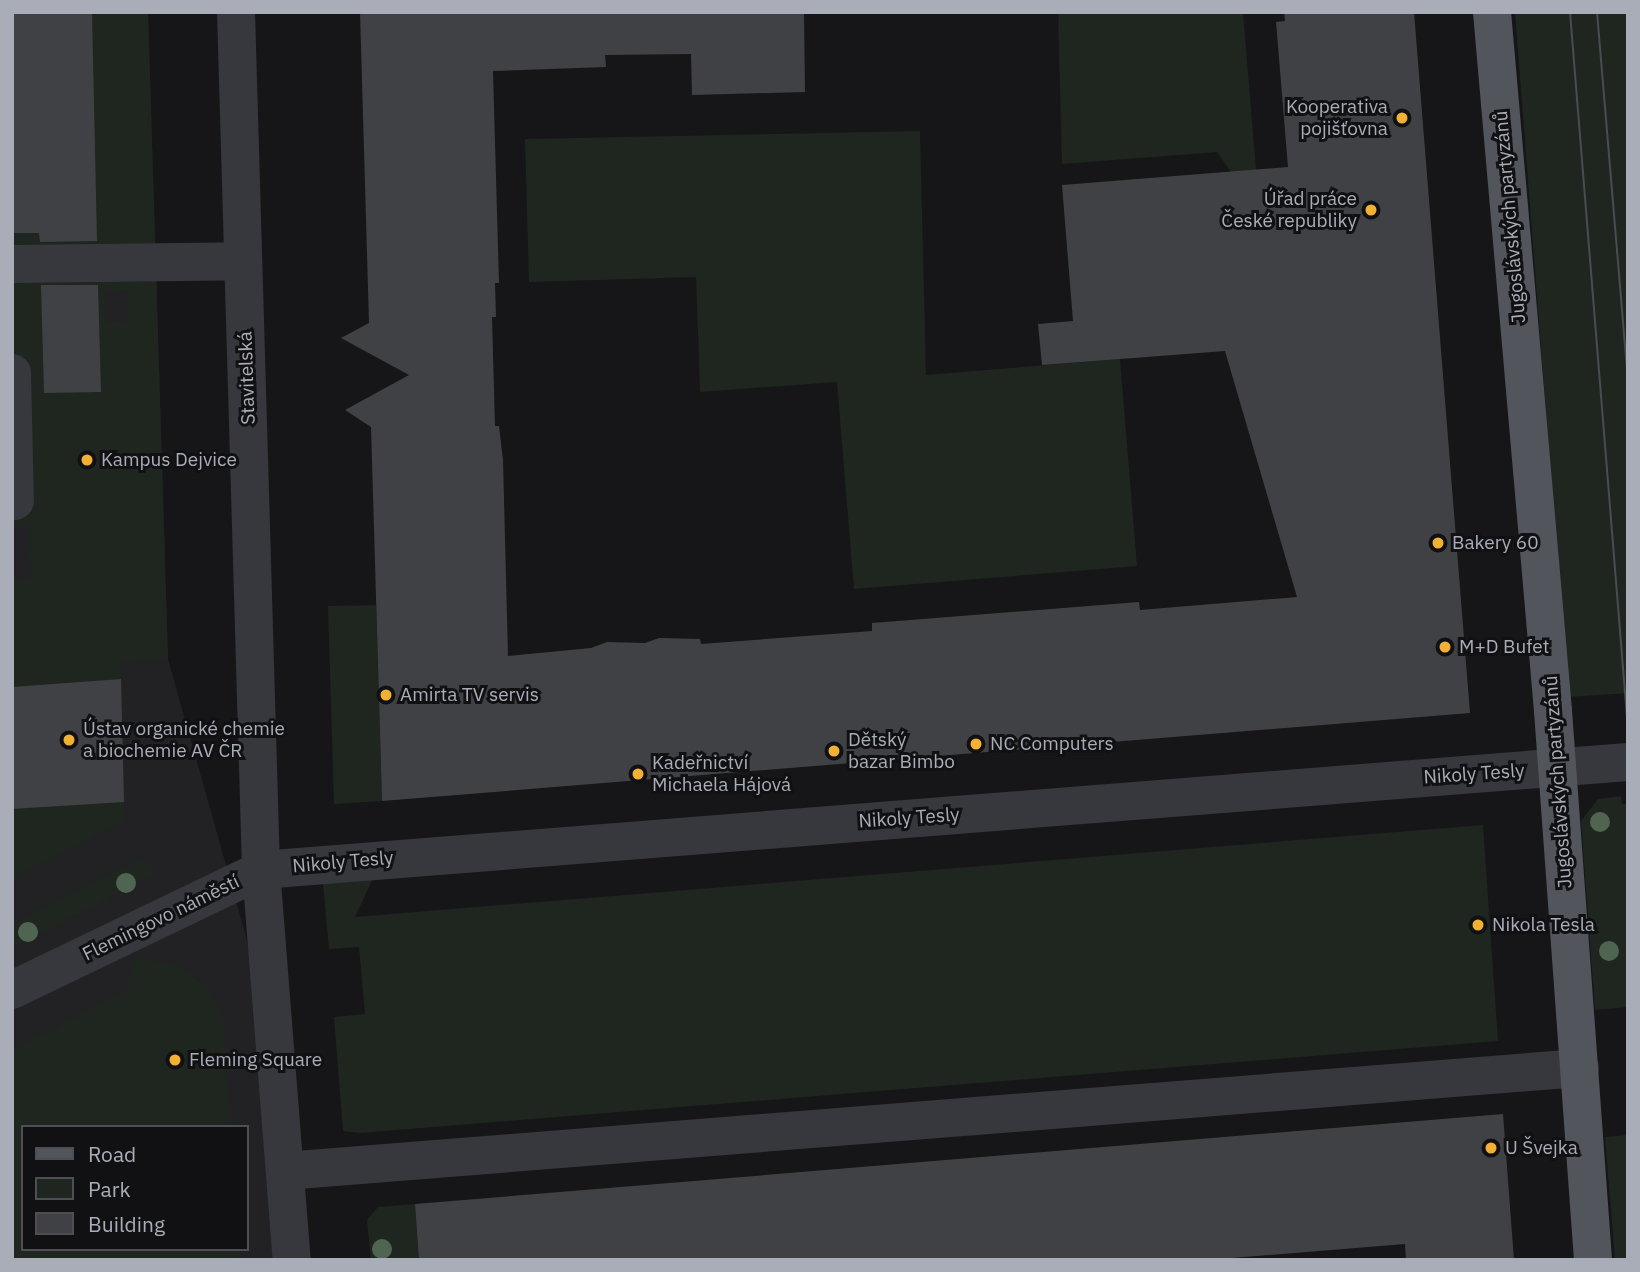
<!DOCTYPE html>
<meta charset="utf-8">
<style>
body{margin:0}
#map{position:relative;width:1640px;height:1272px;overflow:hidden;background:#161618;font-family:"IBM Plex Sans",sans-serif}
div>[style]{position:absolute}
.built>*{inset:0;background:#222225}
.green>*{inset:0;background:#1e261f}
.building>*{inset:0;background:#404145}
.minor>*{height:38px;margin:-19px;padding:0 19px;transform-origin:19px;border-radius:19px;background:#37383d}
.major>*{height:38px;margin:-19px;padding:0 19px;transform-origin:19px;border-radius:19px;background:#53555c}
.tram>*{height:2px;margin:-1px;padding:0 1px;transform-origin:1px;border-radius:1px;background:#4a4c52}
.trees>*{width:20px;height:20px;margin:-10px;border-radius:50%;background:#506452}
.dots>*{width:19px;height:19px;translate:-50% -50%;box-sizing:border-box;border:4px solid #111113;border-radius:50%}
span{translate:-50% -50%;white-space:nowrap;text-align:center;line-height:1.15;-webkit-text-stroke:6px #111113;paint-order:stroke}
.poi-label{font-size:19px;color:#a8adb8}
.right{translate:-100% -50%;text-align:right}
.left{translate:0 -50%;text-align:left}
.street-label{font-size:19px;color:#a8adb8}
.frame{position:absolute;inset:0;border:14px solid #a8adb8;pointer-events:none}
.legend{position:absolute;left:21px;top:1125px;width:228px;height:126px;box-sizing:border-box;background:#111113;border:2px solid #4d4f55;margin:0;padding:9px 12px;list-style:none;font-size:21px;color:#a8adb8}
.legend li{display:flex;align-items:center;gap:14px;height:35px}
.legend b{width:35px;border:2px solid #4d4f55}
</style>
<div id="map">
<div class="built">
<i style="clip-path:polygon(evenodd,12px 12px,148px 12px,168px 659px,258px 979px,280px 1260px,12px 1260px,12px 12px,23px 1127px,247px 1127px,247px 1249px,23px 1249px,23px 1127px)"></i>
</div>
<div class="green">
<i style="clip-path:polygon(evenodd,92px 12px,148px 12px,168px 659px,120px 662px,121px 679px,12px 687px,12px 581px,31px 579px,29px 527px,12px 527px,12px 233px,96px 231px,69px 75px,94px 75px,92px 12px,128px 290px,129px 321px,106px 322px,105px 291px,128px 290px,92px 12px,98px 307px,100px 391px,44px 393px,42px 308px,98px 307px)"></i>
<i style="clip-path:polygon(1058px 12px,1243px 12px,1256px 170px,1231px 172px,1217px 152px,1062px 164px)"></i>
<i style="clip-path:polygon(1515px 12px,1628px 12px,1628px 693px,1568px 697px)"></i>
<i style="clip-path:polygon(920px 131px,926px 375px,1120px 359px,1137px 566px,854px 589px,837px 382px,700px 392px,696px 277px,529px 282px,525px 139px)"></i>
<i style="clip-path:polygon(376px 605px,382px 801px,334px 804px,328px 606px)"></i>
<i style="clip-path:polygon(1621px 796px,1622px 804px,1628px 804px,1628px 1007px,1595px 1010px,1581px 821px,1598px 799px)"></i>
<i style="clip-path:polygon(124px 802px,125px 821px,12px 878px,12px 809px)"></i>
<i style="clip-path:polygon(1483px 825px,1498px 1041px,360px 1133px,343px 1131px,334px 1017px,365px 1014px,359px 947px,329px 949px,323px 884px,375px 874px,355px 917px)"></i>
<i style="clip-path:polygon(144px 857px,154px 875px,12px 948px,12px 924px)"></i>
<i style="clip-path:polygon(135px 958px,176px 964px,204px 985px,217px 1007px,223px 1021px,231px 1127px,23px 1127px,23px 1249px,239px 1249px,239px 1260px,12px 1260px,12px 1050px,128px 990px)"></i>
<i style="clip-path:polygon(1628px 1135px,1628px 1260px,1615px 1260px,1605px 1137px)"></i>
<i style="clip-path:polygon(415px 1204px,419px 1260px,371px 1260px,367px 1220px,378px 1207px)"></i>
</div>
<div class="building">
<i style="clip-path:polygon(12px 12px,92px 12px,97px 241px,40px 242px,39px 233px,12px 233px)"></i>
<i style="clip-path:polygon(360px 12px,804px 12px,805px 92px,692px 95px,691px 54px,605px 55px,606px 67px,493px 71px,499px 283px,495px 283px,496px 317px,492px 317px,495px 426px,499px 426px,503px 460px,508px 656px,591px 648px,607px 642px,645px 643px,659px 638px,700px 639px,701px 644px,872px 631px,872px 623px,1139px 602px,1140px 610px,1297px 597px,1225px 351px,1042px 365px,1038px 324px,1073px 321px,1062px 185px,1288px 167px,1276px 22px,1285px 21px,1284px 12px,1414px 12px,1470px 713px,382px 801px,371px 427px,345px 410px,409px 375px,341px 338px,369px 323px)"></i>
<i style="clip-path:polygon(41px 285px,98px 285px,101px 392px,44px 393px)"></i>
<i style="clip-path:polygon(121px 679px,124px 802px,12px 809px,12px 687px)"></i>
<i style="clip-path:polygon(1503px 1114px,1514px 1260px,1406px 1260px,1405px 1244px,1207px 1260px,419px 1260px,415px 1204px)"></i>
</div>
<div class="minor">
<i style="left:236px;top:12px;width:858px;rotate:88.33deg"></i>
<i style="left:261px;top:870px;width:391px;rotate:85.5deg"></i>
<i style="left:12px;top:264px;width:231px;rotate:-0.7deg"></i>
<i style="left:12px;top:373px;width:128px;rotate:88.7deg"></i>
<i style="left:12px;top:990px;width:276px;rotate:-25.7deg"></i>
<i style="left:261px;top:870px;width:1371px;rotate:-4.52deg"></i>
<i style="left:285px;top:1171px;width:1299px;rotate:-4.55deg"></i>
</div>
<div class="major">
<i style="left:1492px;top:12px;width:702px;rotate:85.01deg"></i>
<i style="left:1553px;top:711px;width:550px;rotate:85.83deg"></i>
</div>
<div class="tram">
<i style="left:1570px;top:12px;width:719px;rotate:85.38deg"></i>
<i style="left:1597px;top:12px;width:371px;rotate:85.2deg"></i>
</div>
<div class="trees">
<i style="left:1600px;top:822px"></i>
<i style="left:126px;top:883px"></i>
<i style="left:28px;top:932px"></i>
<i style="left:1609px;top:951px"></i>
<i style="left:382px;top:1249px"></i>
</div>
<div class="dots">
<i style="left:1402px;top:118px;background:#f2b134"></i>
<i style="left:1371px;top:210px;background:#f2b134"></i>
<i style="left:87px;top:460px;background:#f2b134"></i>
<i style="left:1438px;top:543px;background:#f2b134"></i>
<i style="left:1445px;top:647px;background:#f2b134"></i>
<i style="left:386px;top:695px;background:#f2b134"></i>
<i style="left:69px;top:740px;background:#f2b134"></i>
<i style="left:976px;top:744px;background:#f2b134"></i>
<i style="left:834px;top:751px;background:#f2b134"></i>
<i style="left:638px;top:774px;background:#f2b134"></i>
<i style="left:1478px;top:925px;background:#f2b134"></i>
<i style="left:175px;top:1060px;background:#f2b134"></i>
<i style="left:1491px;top:1148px;background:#f2b134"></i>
</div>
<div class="poi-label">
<span class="right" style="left:1388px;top:118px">Kooperativa<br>pojišťovna</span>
<span class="right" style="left:1357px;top:210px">Úřad práce<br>České republiky</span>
<span class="left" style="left:101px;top:460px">Kampus Dejvice</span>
<span class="left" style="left:1452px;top:543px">Bakery 60</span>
<span class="left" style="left:1459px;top:647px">M+D Bufet</span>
<span class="left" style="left:400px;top:695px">Amirta TV servis</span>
<span class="left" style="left:83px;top:740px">Ústav organické chemie<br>a biochemie AV ČR</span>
<span class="left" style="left:848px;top:751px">Dětský<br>bazar Bimbo</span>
<span class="left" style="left:990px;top:744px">NC Computers</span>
<span class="left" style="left:652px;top:774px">Kadeřnictví<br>Michaela Hájová</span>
<span class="left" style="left:1492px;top:925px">Nikola Tesla</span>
<span class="left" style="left:189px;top:1060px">Fleming Square</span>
<span class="left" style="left:1505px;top:1148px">U Švejka</span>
</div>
<div class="street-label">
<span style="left:1510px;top:217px;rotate:-95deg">Jugoslávských partyzánů</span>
<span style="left:247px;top:378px;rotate:-92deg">Stavitelská</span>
<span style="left:1474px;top:774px;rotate:-4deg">Nikoly Tesly</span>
<span style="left:1558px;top:782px;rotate:-94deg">Jugoslávských partyzánů</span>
<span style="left:909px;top:818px;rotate:-4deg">Nikoly Tesly</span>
<span style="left:343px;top:862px;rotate:-5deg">Nikoly Tesly</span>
<span style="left:161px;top:918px;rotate:-26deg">Flemingovo náměstí</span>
</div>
<div class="frame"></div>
<ul class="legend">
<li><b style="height:9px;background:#53555c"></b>Road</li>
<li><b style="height:19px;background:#1e261f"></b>Park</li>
<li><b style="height:19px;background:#404145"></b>Building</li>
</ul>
</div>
